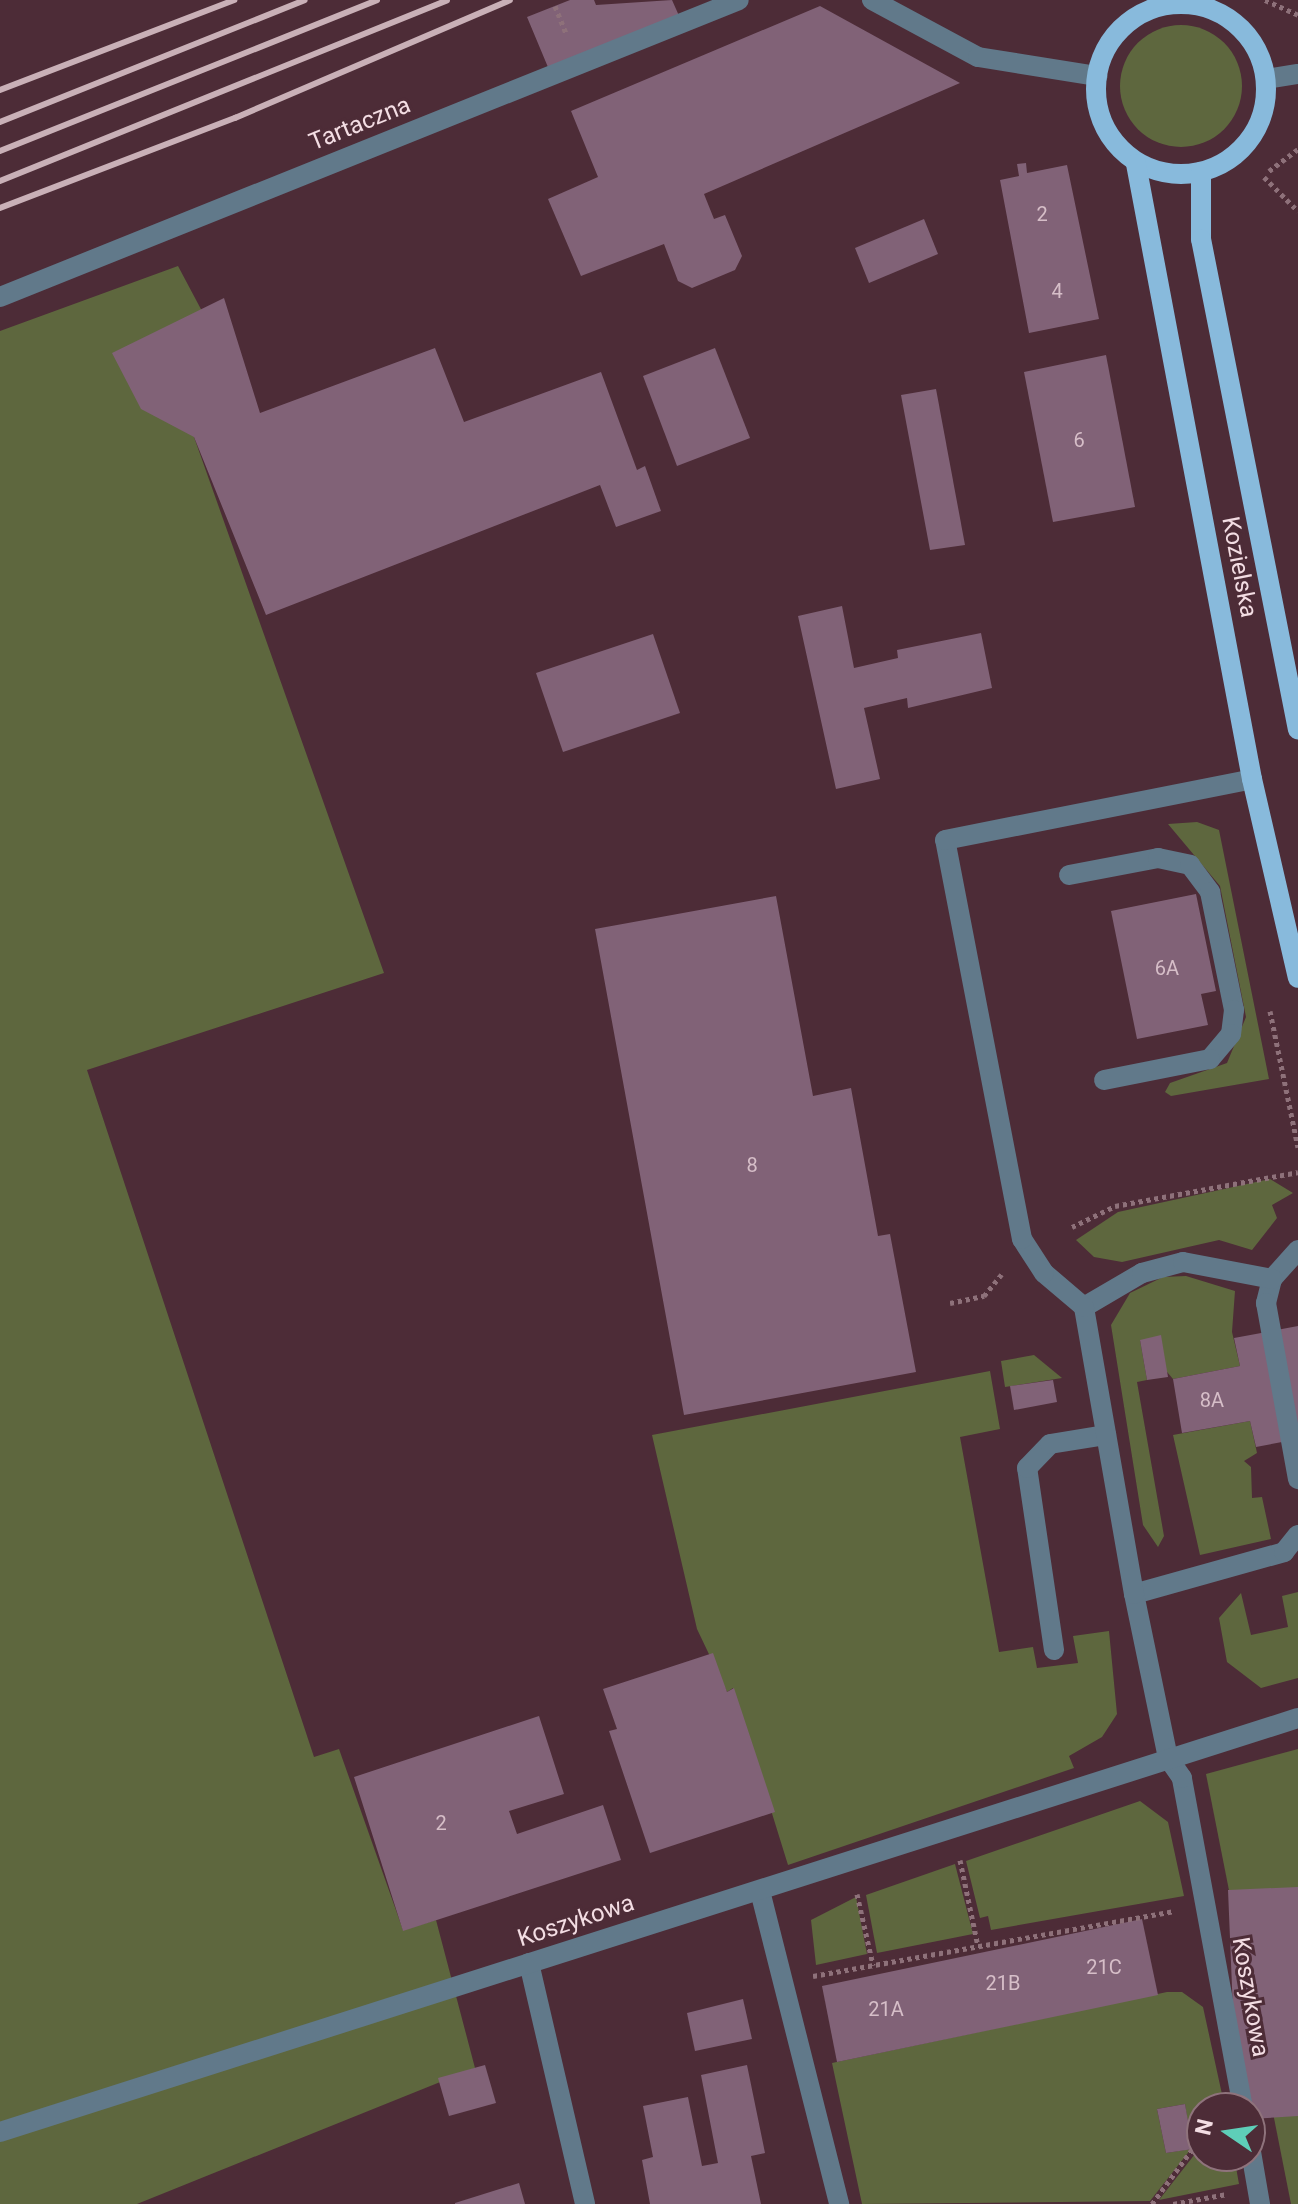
<!DOCTYPE html>
<style>
body{margin:0}
#map{position:relative;width:1298px;height:2204px;overflow:hidden;background:#4d2c37;font-family:Roboto,sans-serif}
div>[style]{position:absolute}
.green>*{inset:0;background:#5e673e}
.round{border-radius:50%}
.building>*{inset:0;background:#816277}
.path>*{height:5px;margin-top:-2.5px;transform-origin:0;background:repeating-linear-gradient(90deg,#8e717a 0 4px,transparent 0 8px)}
.minor>*{height:20px;margin:-10px;padding:0 10px;transform-origin:10px;border-radius:10px;background:#61798a}
.major>*{height:20px;margin:-10px;padding:0 10px;transform-origin:10px;border-radius:10px;background:#88badc}
.major>.ring{margin:-10px;padding:0;box-sizing:content-box;background:none;border:20px solid #88badc;border-radius:50%}
.rail>*{height:6px;margin:-3px;padding:0 3px;transform-origin:3px;border-radius:3px;background:#c9b0b7}
span{translate:-50% -50%;white-space:nowrap;text-align:center;line-height:1.15;-webkit-text-stroke:6px #4d2c37;paint-order:stroke}
.number-label{font-size:20px;color:#d6bec8}
.number-label span{-webkit-text-stroke-width:0}
.street-label{font-size:24px;color:#f3dde3}
.north{position:absolute;left:1186px;top:2092px;width:80px;height:80px;box-sizing:border-box;background:#4d2c37;border:2px solid #8f737c;border-radius:50%;rotate:283deg;font-size:22px;font-weight:700;line-height:32px;text-align:center;color:#f3dde3}
.north::after{content:'';display:block;margin:auto;width:28px;height:36px;background:#5eceb8;clip-path:polygon(50% 0,100% 100%,50% 72%,0 100%)}
</style>
<div id="map">
<div class="green">
<i class="round" style="left:1120px;top:25px;width:122px;height:122px"></i>
<i style="clip-path:polygon(178px 266px,203px 313px,194px 437px,384px 973px,87px 1070px,314px 1757px,339px 1749px,403px 1930px,436px 1920px,475px 2068px,137px 2204px,0 2204px,0 331px)"></i>
<i style="clip-path:polygon(1197px 822px,1219px 830px,1269px 1079px,1171px 1096px,1165px 1092px,1170px 1083px,1227px 1063px,1246px 1017px,1220px 886px,1168px 824px)"></i>
<i style="clip-path:polygon(1270px 1179px,1293px 1193px,1272px 1205px,1277px 1218px,1252px 1250px,1219px 1240px,1122px 1262px,1094px 1257px,1076px 1240px,1118px 1212px)"></i>
<i style="clip-path:polygon(1186px 1276px,1235px 1291px,1232px 1332px,1240px 1366px,1173px 1379px,1140px 1340px,1147px 1380px,1137px 1382px,1164px 1536px,1158px 1547px,1143px 1525px,1111px 1325px,1130px 1293px,1163px 1277px)"></i>
<i style="clip-path:polygon(1034px 1355px,1062px 1378px,1005px 1387px,1001px 1361px)"></i>
<i style="clip-path:polygon(990px 1371px,1000px 1429px,960px 1437px,999px 1652px,1033px 1647px,1037px 1668px,1078px 1663px,1073px 1636px,1109px 1631px,1117px 1714px,1102px 1737px,1069px 1756px,1074px 1768px,788px 1865px,733px 1688px,727px 1692px,697px 1629px,652px 1435px)"></i>
<i style="clip-path:polygon(1250px 1421px,1257px 1453px,1244px 1461px,1251px 1467px,1252px 1498px,1262px 1497px,1271px 1539px,1200px 1555px,1173px 1435px)"></i>
<i style="clip-path:polygon(1298px 1592px,1298px 1678px,1261px 1688px,1227px 1662px,1219px 1618px,1241px 1593px,1251px 1635px,1288px 1627px,1282px 1596px)"></i>
<i style="clip-path:polygon(1298px 1749px,1298px 2204px,1291px 2204px,1206px 1774px)"></i>
<i style="clip-path:polygon(1140px 1801px,1168px 1822px,1184px 1896px,991px 1930px,988px 1916px,980px 1918px,966px 1861px)"></i>
<i style="clip-path:polygon(955px 1864px,973px 1934px,877px 1953px,866px 1895px)"></i>
<i style="clip-path:polygon(856px 1897px,867px 1954px,816px 1965px,811px 1920px)"></i>
<i style="clip-path:polygon(1167px 1992px,1182px 1992px,1203px 2007px,1225px 2108px,1202px 2108px,1202px 2120px,1188px 2123px,1185px 2104px,1157px 2109px,1166px 2153px,1191px 2149px,1150px 2201px,862px 2204px,832px 2063px)"></i>
<i style="clip-path:polygon(1202px 2145px,1202px 2156px,1234px 2156px,1239px 2184px,1159px 2200px)"></i>
</div>
<div class="building">
<i style="clip-path:polygon(570px 0,594px 0,596px 5px,672px 0,680px 18px,550px 72px,527px 17px)"></i>
<i style="clip-path:polygon(820px 6px,960px 83px,704px 194px,714px 219px,725px 215px,742px 256px,735px 270px,692px 288px,678px 281px,664px 244px,581px 276px,548px 199px,598px 177px,571px 111px)"></i>
<i style="clip-path:polygon(1026px 163px,1027px 173px,1067px 165px,1099px 319px,1029px 333px,1000px 180px,1019px 176px,1017px 164px)"></i>
<i style="clip-path:polygon(924px 219px,938px 254px,869px 283px,855px 248px)"></i>
<i style="clip-path:polygon(224px 298px,260px 413px,435px 348px,464px 422px,601px 372px,637px 470px,645px 466px,661px 511px,616px 527px,600px 485px,266px 615px,194px 437px,141px 409px,112px 353px)"></i>
<i style="clip-path:polygon(715px 348px,750px 438px,677px 466px,643px 376px)"></i>
<i style="clip-path:polygon(1106px 355px,1135px 507px,1053px 522px,1024px 372px)"></i>
<i style="clip-path:polygon(936px 389px,965px 545px,930px 550px,901px 395px)"></i>
<i style="clip-path:polygon(842px 606px,854px 668px,898px 658px,897px 650px,981px 633px,992px 688px,908px 708px,907px 698px,864px 708px,880px 779px,836px 789px,798px 616px)"></i>
<i style="clip-path:polygon(653px 634px,680px 713px,563px 752px,536px 673px)"></i>
<i style="clip-path:polygon(1196px 894px,1216px 991px,1201px 994px,1208px 1025px,1137px 1039px,1111px 911px)"></i>
<i style="clip-path:polygon(776px 896px,813px 1096px,851px 1088px,878px 1236px,890px 1234px,916px 1372px,684px 1415px,595px 929px)"></i>
<i style="clip-path:polygon(1298px 1326px,1298px 1439px,1256px 1447px,1250px 1421px,1182px 1433px,1173px 1379px,1240px 1366px,1234px 1338px)"></i>
<i style="clip-path:polygon(1161px 1335px,1168px 1377px,1147px 1380px,1140px 1340px)"></i>
<i style="clip-path:polygon(1053px 1380px,1057px 1402px,1014px 1410px,1010px 1386px)"></i>
<i style="clip-path:polygon(713px 1653px,727px 1692px,734px 1688px,775px 1812px,650px 1853px,609px 1731px,617px 1729px,603px 1689px)"></i>
<i style="clip-path:polygon(539px 1716px,564px 1794px,509px 1811px,517px 1834px,603px 1805px,621px 1860px,403px 1931px,354px 1777px)"></i>
<i style="clip-path:polygon(1298px 1887px,1298px 2116px,1250px 2119px,1250px 2108px,1237px 2108px,1228px 1890px)"></i>
<i style="clip-path:polygon(1142px 1919px,1158px 1995px,837px 2062px,822px 1986px)"></i>
<i style="clip-path:polygon(743px 1999px,752px 2039px,695px 2051px,687px 2013px)"></i>
<i style="clip-path:polygon(485px 2065px,496px 2103px,449px 2116px,438px 2078px)"></i>
<i style="clip-path:polygon(747px 2065px,765px 2153px,751px 2156px,761px 2204px,650px 2204px,642px 2160px,653px 2157px,643px 2106px,688px 2097px,702px 2166px,718px 2163px,701px 2075px)"></i>
<i style="clip-path:polygon(1185px 2104px,1193px 2149px,1166px 2153px,1157px 2109px)"></i>
<i style="clip-path:polygon(519px 2183px,525px 2204px,455px 2204px,455px 2203px)"></i>
</div>
<div class="path">
<i style="left:1265px;top:0;width:36px;rotate:24deg"></i>
<i style="left:555px;top:6px;width:31px;rotate:68deg"></i>
<i style="left:1269px;top:171px;width:36px;rotate:-37deg"></i>
<i style="left:1264px;top:177px;width:48px;rotate:45deg"></i>
<i style="left:1270px;top:1011px;width:139px;rotate:78.4deg"></i>
<i style="left:1072px;top:1227px;width:48px;rotate:-26deg"></i>
<i style="left:1115px;top:1206px;width:186px;rotate:-10.5deg"></i>
<i style="left:950px;top:1303px;width:35px;rotate:-12deg"></i>
<i style="left:984px;top:1296px;width:28px;rotate:-51deg"></i>
<i style="left:960px;top:1860px;width:88px;rotate:78.2deg"></i>
<i style="left:857px;top:1894px;width:73px;rotate:77.3deg"></i>
<i style="left:813px;top:1976px;width:366px;rotate:-10.2deg"></i>
<i style="left:1152px;top:2204px;width:84px;rotate:-53.7deg"></i>
<i style="left:1173px;top:2204px;width:55px;rotate:-10.5deg"></i>
</div>
<div class="minor">
<i style="left:872px;top:0;width:120px;rotate:28.3deg"></i>
<i style="left:978px;top:57px;width:121px;rotate:9.1deg"></i>
<i style="left:1266px;top:79px;width:32px;rotate:-9deg"></i>
<i style="left:0;top:297px;width:796px;rotate:-21.89deg"></i>
<i style="left:1069px;top:875px;width:91px;rotate:-10.8deg"></i>
<i style="left:1158px;top:858px;width:33px;rotate:12deg"></i>
<i style="left:1190px;top:865px;width:34px;rotate:53deg"></i>
<i style="left:1210px;top:892px;width:120px;rotate:78.5deg"></i>
<i style="left:1234px;top:1010px;width:24px;rotate:97deg"></i>
<i style="left:1231px;top:1034px;width:33px;rotate:130deg"></i>
<i style="left:1210px;top:1059px;width:108px;rotate:168.8deg"></i>
<i style="left:1298px;top:1250px;width:39px;rotate:132deg"></i>
<i style="left:1272px;top:1279px;width:25px;rotate:104deg"></i>
<i style="left:1266px;top:1303px;width:179px;rotate:79.7deg"></i>
<i style="left:1084px;top:1307px;width:67px;rotate:-30.4deg"></i>
<i style="left:1142px;top:1273px;width:42px;rotate:-15deg"></i>
<i style="left:1183px;top:1262px;width:91px;rotate:10.8deg"></i>
<i style="left:1134px;top:1594px;width:156px;rotate:-15.6deg"></i>
<i style="left:1284px;top:1552px;width:22px;rotate:-51deg"></i>
<i style="left:1054px;top:1650px;width:184px;rotate:-98.4deg"></i>
<i style="left:1027px;top:1468px;width:33px;rotate:-46deg"></i>
<i style="left:1050px;top:1444px;width:57px;rotate:-9.1deg"></i>
<i style="left:760px;top:1891px;width:323px;rotate:75.8deg"></i>
<i style="left:529px;top:1963px;width:247px;rotate:76.9deg"></i>
<i style="left:1243px;top:2108px;width:336px;rotate:-100.5deg"></i>
<i style="left:1182px;top:1778px;width:24px;rotate:-125deg"></i>
<i style="left:1168px;top:1758px;width:167px;rotate:-101.7deg"></i>
<i style="left:1134px;top:1594px;width:291px;rotate:-99.9deg"></i>
<i style="left:1084px;top:1307px;width:52px;rotate:-139.6deg"></i>
<i style="left:1044px;top:1273px;width:40px;rotate:-122.9deg"></i>
<i style="left:1022px;top:1239px;width:406px;rotate:-100.9deg"></i>
<i style="left:945px;top:840px;width:313px;rotate:-11.2deg"></i>
<i style="left:0;top:2132px;width:1362px;rotate:-17.69deg"></i>
<i style="left:1250px;top:2146px;width:59px;rotate:80.2deg"></i>
</div>
<div class="major">
<i class="ring" style="left:1096px;top:4px;width:150px;height:150px"></i>
<i style="left:1136px;top:164px;width:626px;rotate:79.32deg"></i>
<i style="left:1252px;top:779px;width:204px;rotate:77deg"></i>
<i style="left:1201px;top:172px;width:67px;rotate:90deg"></i>
<i style="left:1201px;top:239px;width:500px;rotate:78.82deg"></i>
</div>
<div class="rail">
<i style="left:0;top:90px;width:251px;rotate:-21deg"></i>
<i style="left:0;top:122px;width:328px;rotate:-21.8deg"></i>
<i style="left:0;top:151px;width:406px;rotate:-21.8deg"></i>
<i style="left:0;top:181px;width:482px;rotate:-22deg"></i>
<i style="left:0;top:208px;width:252px;rotate:-21deg"></i>
<i style="left:235px;top:118px;width:299px;rotate:-23.2deg"></i>
</div>
<div class="number-label">
<span style="left:1042px;top:214px">2</span>
<span style="left:1057px;top:291px">4</span>
<span style="left:1079px;top:440px">6</span>
<span style="left:1167px;top:968px">6A</span>
<span style="left:752px;top:1165px">8</span>
<span style="left:1212px;top:1400px">8A</span>
<span style="left:441px;top:1823px">2</span>
<span style="left:1104px;top:1967px">21C</span>
<span style="left:1003px;top:1983px">21B</span>
<span style="left:886px;top:2009px">21A</span>
</div>
<div class="street-label">
<span style="left:360px;top:124px;rotate:-22deg">Tartaczna</span>
<span style="left:1239px;top:567px;rotate:79deg">Kozielska</span>
<span style="left:576px;top:1921px;rotate:-18deg">Koszykowa</span>
<span style="left:1250px;top:1997px;rotate:80deg">Koszykowa</span>
</div>
<div class="north">N</div>
</div>
